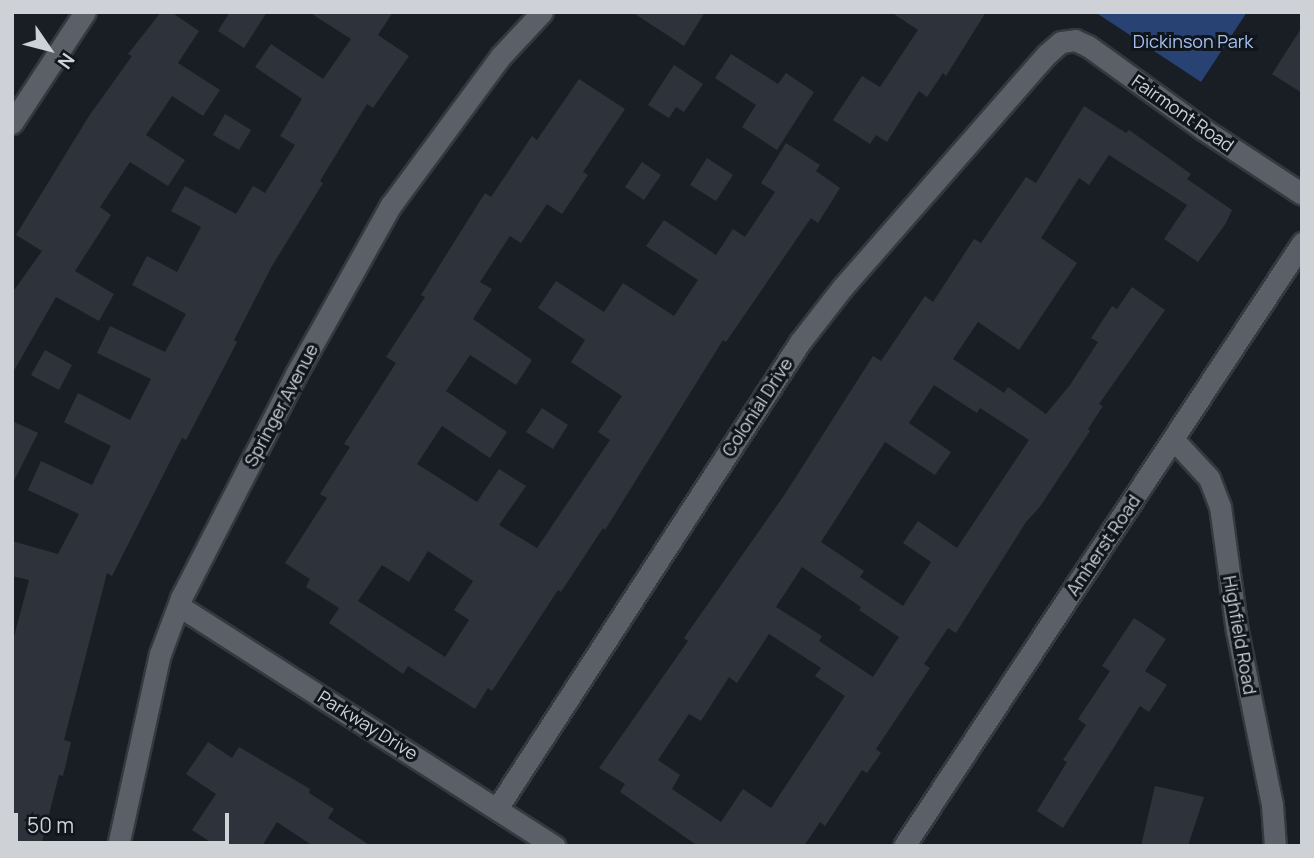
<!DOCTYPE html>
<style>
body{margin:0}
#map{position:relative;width:1314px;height:858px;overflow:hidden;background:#191e25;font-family:Manrope,sans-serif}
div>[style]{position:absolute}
.green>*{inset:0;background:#274273}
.building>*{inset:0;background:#2e333b}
.roads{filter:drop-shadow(2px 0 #35383e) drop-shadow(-2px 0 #35383e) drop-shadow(0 2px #35383e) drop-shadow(0 -2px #35383e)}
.street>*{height:21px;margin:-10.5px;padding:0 10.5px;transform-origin:10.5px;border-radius:10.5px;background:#5a5f68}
span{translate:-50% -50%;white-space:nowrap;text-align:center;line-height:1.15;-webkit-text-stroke:6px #10141b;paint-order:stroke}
.park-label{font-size:18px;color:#a5c1f1}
.street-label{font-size:18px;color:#ced1d6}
.frame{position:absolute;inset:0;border:14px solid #ced1d6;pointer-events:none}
.north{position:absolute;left:14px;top:14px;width:70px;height:70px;-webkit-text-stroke:5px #10141b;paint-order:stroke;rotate:125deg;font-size:19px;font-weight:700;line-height:28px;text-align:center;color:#ced1d6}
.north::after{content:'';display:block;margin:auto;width:24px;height:32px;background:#ced1d6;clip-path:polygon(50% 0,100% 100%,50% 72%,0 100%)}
.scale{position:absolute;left:14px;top:813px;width:215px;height:32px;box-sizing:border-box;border:4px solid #ced1d6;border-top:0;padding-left:9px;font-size:21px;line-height:24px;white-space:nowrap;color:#ced1d6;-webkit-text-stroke:5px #10141b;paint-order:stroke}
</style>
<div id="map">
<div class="green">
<i style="clip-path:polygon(1095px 12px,1247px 12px,1201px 82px)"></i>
</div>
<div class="building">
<i style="clip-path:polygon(161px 12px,171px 12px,199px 31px,178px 63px,220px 90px,203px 116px,172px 96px,146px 135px,185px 160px,168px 186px,130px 162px,100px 207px,111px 215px,75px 271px,114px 294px,99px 321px,56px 297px,12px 374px,12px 293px,42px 251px,16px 235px,89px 116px,132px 56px,128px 54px)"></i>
<i style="clip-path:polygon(230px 12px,267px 12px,244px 48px,218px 31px)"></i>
<i style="clip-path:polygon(309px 12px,393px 12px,378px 35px,409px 56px,373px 108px,367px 104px,320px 181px,323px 183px,272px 266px,234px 340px,237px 342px,221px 373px,186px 440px,182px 438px,112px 576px,107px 573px,64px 740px,71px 742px,63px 776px,59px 775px,41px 846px,12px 846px,12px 644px,29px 580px,12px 576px,12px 541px,58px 554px,79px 514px,28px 490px,41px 461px,92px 485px,111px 446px,64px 422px,78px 393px,130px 420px,151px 379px,97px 353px,110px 326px,165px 352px,186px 314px,132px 285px,147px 256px,177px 272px,201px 227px,171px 211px,185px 186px,236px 214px,253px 186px,265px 193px,295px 145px,280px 136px,302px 99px,255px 67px,271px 44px,323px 79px,351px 39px)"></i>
<i style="clip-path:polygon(632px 12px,705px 12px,684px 46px)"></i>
<i style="clip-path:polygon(891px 12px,986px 12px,946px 76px,943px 73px,927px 97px,919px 91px,887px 142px,876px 135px,870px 144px,833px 120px,862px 76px,880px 87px,918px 30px)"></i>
<i style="clip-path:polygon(1302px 27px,1302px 93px,1272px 74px)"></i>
<i style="clip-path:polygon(731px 54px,778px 84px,786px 73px,814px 92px,777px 150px,742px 127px,756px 105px,715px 78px)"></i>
<i style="clip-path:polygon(674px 65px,703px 84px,684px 112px,676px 107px,669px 118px,648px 105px)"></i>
<i style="clip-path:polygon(evenodd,579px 79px,625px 109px,583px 172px,588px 175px,562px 214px,547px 204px,521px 243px,510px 236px,480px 282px,492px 289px,473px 319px,532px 360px,516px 385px,470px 355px,446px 391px,507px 432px,490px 458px,442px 426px,417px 464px,477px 502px,499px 469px,526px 486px,499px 525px,537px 548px,610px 440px,598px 432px,622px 396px,571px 362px,585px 340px,538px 308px,556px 281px,604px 312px,623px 283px,674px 316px,698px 280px,646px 246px,664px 220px,716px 255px,733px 229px,745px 237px,775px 192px,761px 183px,786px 143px,820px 165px,816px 171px,840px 188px,818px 223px,811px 218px,726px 342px,723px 340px,605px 530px,603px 528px,561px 592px,558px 590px,492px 691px,488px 688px,475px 709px,408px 666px,403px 674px,329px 623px,339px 608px,306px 587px,310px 579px,285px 563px,327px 498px,320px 494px,350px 447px,344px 444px,396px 363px,386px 357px,425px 297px,421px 295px,485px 193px,491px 197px,532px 136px,537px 140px,579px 79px,428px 551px,473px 581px,454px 610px,469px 620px,445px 657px,358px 601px,382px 565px,409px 582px,428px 551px)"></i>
<i style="clip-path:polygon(evenodd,1084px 106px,1126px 133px,1129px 130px,1191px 174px,1187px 179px,1232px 210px,1226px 223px,1198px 262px,1164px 239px,1187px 205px,1109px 155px,1089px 185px,1079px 178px,1041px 238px,1077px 263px,1019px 350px,978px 322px,953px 359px,1004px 393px,1008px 387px,1046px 414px,1070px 385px,1098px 342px,1091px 338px,1112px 306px,1117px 309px,1132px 287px,1165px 310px,1099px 404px,1103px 406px,1088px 429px,1090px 431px,1039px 508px,1026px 522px,956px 633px,948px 628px,924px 664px,930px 668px,876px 749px,881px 753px,867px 773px,862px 770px,825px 826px,820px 822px,804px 846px,698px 846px,620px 792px,625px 784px,599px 768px,688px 641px,684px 638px,785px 494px,873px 356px,881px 361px,925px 296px,933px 302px,974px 239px,981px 243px,1026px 177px,1036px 183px,1084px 106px,934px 385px,977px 413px,980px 408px,1029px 440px,957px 548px,918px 521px,903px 543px,931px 562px,903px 606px,860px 577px,864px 571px,821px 542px,885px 442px,935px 475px,951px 452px,909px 423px,934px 385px,1084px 106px,802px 567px,861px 607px,859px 610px,899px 637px,873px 677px,819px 641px,822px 636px,776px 607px,802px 567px,1084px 106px,769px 634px,821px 668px,815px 676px,845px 696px,771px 808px,743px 789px,721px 822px,672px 789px,680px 775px,658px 760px,689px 714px,701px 721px,729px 677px,737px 683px,769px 634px)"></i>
<i style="clip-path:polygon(225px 114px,251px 130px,239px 150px,213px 135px)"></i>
<i style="clip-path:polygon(707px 158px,733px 175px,716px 201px,690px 185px)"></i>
<i style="clip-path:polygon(642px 162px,661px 175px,644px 200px,625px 187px)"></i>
<i style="clip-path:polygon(45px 350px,72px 365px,59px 390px,31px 375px)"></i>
<i style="clip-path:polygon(542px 408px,568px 425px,553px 449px,526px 432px)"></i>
<i style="clip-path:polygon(12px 421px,38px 433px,12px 485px)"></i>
<i style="clip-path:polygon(1134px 618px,1166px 639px,1145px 671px,1167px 685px,1149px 712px,1140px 706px,1063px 828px,1037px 811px,1067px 762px,1063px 760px,1086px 725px,1078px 719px,1110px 671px,1102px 666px)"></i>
<i style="clip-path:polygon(208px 742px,232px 758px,239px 747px,310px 789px,309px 793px,334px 809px,328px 818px,371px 846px,313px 846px,277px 822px,262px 846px,217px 846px,192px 830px,216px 794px,186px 774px)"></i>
<i style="clip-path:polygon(1155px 786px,1204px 797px,1188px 846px,1141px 846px)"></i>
</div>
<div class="roads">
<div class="street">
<i style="left:12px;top:123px;width:133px;rotate:-56.7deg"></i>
<i style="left:1173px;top:439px;width:53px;rotate:47.3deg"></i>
<i style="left:1209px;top:478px;width:30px;rotate:69deg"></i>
<i style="left:1220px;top:506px;width:126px;rotate:82.3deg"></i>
<i style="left:1237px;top:631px;width:177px;rotate:78.6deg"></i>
<i style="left:1272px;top:805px;width:41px;rotate:85.8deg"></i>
<i style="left:179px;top:606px;width:446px;rotate:32.6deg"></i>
<i style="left:498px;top:807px;width:554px;rotate:-57deg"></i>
<i style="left:800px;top:342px;width:68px;rotate:-52.1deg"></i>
<i style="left:842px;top:288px;width:311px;rotate:-48.8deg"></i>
<i style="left:1047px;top:54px;width:18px;rotate:-41deg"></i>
<i style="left:1061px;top:42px;width:14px;rotate:-8deg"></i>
<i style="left:1075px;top:40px;width:14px;rotate:25deg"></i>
<i style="left:1088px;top:46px;width:142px;rotate:35.8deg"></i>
<i style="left:1203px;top:129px;width:118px;rotate:33.3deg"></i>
<i style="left:118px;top:846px;width:197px;rotate:-77.7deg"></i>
<i style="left:160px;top:654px;width:60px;rotate:-69.4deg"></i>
<i style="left:181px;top:598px;width:252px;rotate:-62.8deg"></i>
<i style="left:296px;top:374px;width:194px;rotate:-60.7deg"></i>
<i style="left:391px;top:205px;width:185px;rotate:-53.6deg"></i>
<i style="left:501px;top:56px;width:60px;rotate:-47deg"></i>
<i style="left:904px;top:846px;width:723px;rotate:-56.57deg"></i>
</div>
</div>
<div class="park-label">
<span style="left:1193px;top:41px">Dickinson Park</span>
</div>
<div class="street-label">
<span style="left:1183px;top:113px;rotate:35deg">Fairmont Road</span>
<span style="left:281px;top:405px;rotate:-62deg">Springer Avenue</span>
<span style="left:757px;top:407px;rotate:-57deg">Colonial Drive</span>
<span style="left:1103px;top:545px;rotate:-56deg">Amherst Road</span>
<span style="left:1240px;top:635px;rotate:80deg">Highfield Road</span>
<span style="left:368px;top:725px;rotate:32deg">Parkway Drive</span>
</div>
<div class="frame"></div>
<div class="north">N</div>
<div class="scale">50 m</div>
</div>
